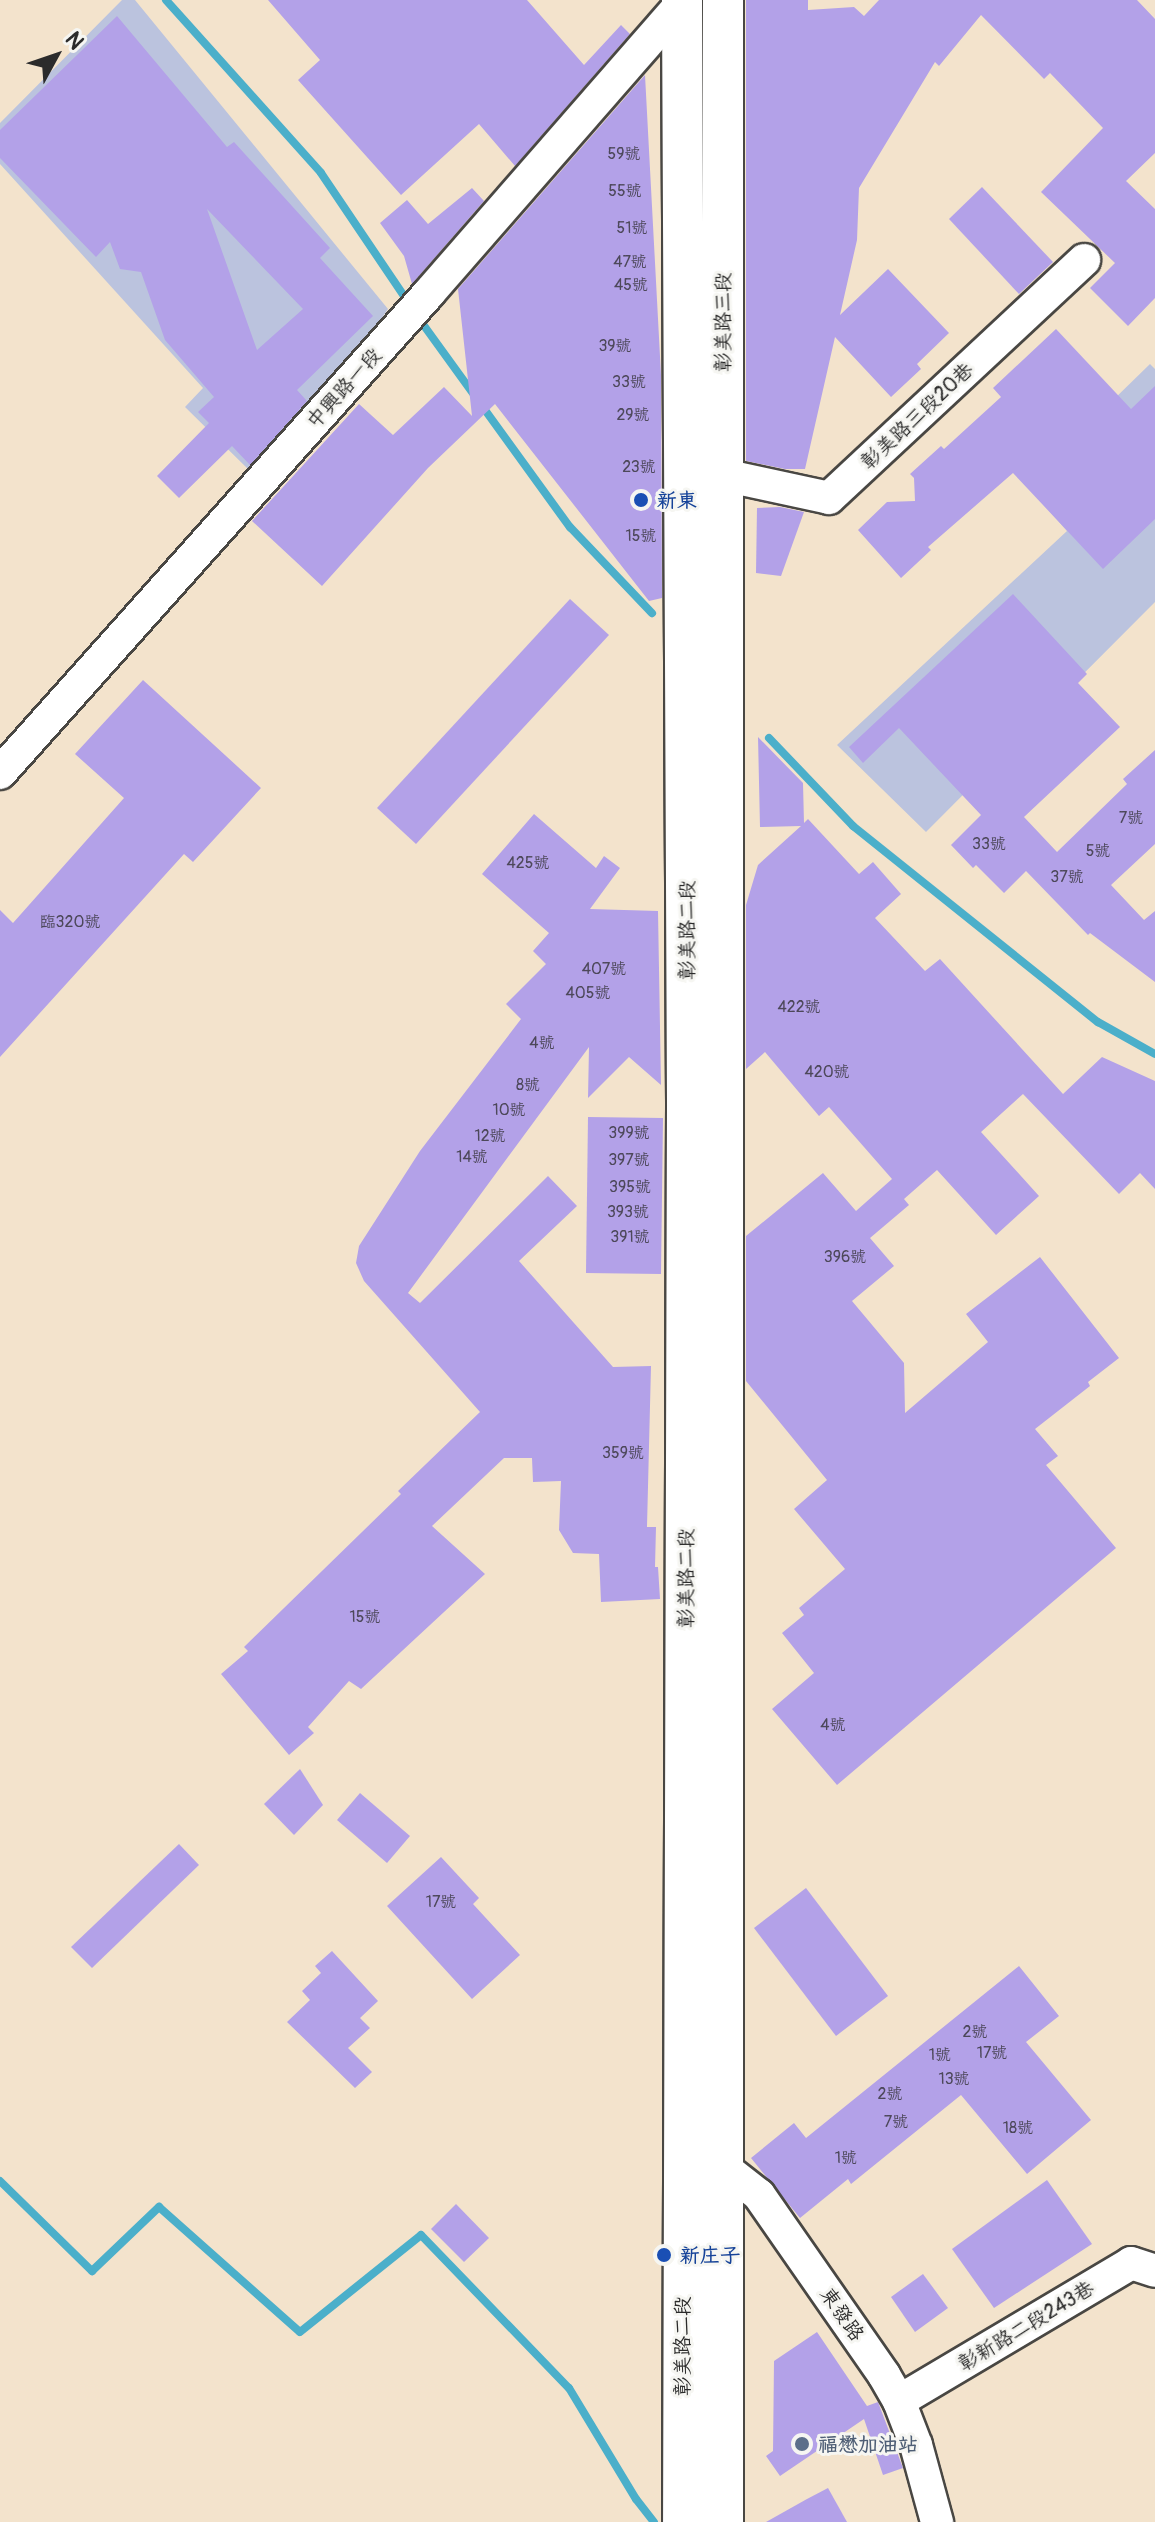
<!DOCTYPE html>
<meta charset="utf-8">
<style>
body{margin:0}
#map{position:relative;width:1155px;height:2522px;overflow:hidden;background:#f3e3cc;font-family:Pangolin,"LXGW WenKai TC",sans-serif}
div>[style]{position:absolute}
.industrial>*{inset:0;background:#bbc3de}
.stream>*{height:8px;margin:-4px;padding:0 4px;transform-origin:4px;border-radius:4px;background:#4bafca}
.building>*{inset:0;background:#b3a1e8}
.roads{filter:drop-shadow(2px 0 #494743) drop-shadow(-2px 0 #494743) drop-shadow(0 2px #494743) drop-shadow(0 -2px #494743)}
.minor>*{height:32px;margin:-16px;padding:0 16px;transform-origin:16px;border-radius:16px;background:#fff}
.major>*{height:40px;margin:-20px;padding:0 20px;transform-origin:20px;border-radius:20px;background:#fff}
.dots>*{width:22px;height:22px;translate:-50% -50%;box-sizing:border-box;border:4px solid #f6f6f2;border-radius:50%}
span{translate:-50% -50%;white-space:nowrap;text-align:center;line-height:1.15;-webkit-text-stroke:6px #f6f6f2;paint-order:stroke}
.number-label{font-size:16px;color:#4d485a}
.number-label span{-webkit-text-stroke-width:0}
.street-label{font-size:20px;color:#2b2b2b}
.transit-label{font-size:20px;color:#164399;font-weight:700}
.left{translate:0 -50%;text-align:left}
.service-label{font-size:20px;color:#4e5e75;font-weight:700}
.north{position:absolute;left:16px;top:16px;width:80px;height:80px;-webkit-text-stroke:6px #f6f6f2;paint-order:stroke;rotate:50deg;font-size:22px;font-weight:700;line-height:32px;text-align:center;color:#2b2b2b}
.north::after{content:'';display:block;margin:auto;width:28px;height:36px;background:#2b2b2b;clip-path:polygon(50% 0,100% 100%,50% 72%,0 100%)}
</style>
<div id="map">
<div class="industrial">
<i style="clip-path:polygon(122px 0,135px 0,388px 309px,341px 379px,261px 464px,249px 470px,185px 407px,203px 388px,0 164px,0 123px)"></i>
<i style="clip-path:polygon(1150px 364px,1155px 369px,1155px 602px,926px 832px,837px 745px,1067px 531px,1026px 485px)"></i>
</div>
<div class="stream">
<i style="left:166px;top:0;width:232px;rotate:48.1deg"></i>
<i style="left:321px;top:173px;width:159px;rotate:56deg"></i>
<i style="left:417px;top:316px;width:261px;rotate:54.1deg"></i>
<i style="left:570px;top:527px;width:119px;rotate:46.4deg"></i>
<i style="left:769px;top:738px;width:122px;rotate:46.3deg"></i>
<i style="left:853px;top:826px;width:314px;rotate:38.7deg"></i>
<i style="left:1098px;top:1022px;width:65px;rotate:29.3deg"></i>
<i style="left:0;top:2181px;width:129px;rotate:44.4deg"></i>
<i style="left:92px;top:2271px;width:93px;rotate:-43.7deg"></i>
<i style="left:159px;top:2207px;width:188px;rotate:41.6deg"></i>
<i style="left:300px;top:2332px;width:155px;rotate:-38.7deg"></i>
<i style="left:421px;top:2235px;width:213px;rotate:46deg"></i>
<i style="left:569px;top:2388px;width:130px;rotate:58.9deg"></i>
<i style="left:636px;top:2499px;width:29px;rotate:52deg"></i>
</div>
<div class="building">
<i style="clip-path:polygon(268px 0,527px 0,584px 65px,621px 25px,630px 34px,515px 166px,479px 124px,401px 195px,298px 80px,320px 60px)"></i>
<i style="clip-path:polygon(746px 0,808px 0,808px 10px,854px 7px,864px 16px,879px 0,1137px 0,1155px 19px,1155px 153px,1126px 181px,1155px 209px,1155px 298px,1128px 326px,1090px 288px,1115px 263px,1041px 192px,1103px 128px,1050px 73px,1044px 79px,981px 15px,939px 66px,935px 62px,859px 188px,857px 240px,840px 315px,888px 269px,949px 333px,917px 364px,921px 369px,891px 397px,835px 337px,805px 469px,785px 469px,746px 461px)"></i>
<i style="clip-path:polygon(evenodd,117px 16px,227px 147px,234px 142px,330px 248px,320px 258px,373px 316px,297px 390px,307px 401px,250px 465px,232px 446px,179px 498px,157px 476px,209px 423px,198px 412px,214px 397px,165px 340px,141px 272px,120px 269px,110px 242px,96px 257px,0 158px,0 130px,117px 16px,207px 209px,303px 309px,257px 350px,207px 209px)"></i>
<i style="clip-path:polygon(645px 75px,661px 375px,662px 598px,649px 601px,495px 404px,428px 468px,322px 586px,252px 521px,359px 404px,393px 435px,444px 387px,472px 416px,458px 289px)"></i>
<i style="clip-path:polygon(982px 187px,1053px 262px,1019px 294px,949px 219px)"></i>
<i style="clip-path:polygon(472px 188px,484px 201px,412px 284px,404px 256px,380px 223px,407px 200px,428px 224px)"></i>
<i style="clip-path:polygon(1056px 329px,1131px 409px,1155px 386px,1155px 519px,1103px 569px,1013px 473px,928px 547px,931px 550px,901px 578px,858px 530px,887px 502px,915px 501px,914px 478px,910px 474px,941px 446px,944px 449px,1001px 397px,993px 388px)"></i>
<i style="clip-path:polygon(780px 507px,804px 512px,781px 576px,756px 573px,757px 508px)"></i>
<i style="clip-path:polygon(1013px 594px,1087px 674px,1078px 683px,1120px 727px,1024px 817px,1057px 852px,1127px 784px,1123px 779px,1155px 750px,1155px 844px,1111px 885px,1144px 920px,1155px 911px,1155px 982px,1090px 933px,1088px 935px,1026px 871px,1004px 893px,976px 865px,973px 868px,951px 845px,981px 815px,899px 728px,863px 763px,849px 747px)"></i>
<i style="clip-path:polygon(570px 599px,609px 635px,416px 844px,377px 808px)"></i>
<i style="clip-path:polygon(143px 680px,261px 788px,193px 862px,184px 854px,0 1057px,0 910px,13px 923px,124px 798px,75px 754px)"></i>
<i style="clip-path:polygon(758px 737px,803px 783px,804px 823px,808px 819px,859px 874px,873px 862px,901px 894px,875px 918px,925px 971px,940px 959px,1063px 1094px,1102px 1057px,1155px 1081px,1155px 1189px,1140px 1173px,1119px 1194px,1023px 1094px,981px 1132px,1039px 1196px,996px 1235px,937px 1170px,904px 1199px,909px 1205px,870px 1238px,894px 1266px,852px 1301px,904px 1363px,905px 1413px,988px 1342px,966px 1314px,1040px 1257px,1119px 1358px,1088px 1382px,1090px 1386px,1035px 1429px,1058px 1456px,1046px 1465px,1116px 1548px,837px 1785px,772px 1709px,814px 1673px,782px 1633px,804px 1615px,799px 1608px,845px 1569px,794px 1509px,827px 1480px,746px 1381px,746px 1236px,823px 1173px,856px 1211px,892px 1179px,829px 1107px,819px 1116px,765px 1052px,746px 1069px,746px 905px,758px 865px,801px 826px,760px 827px)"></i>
<i style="clip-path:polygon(534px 814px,596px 868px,604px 856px,620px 868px,590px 909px,658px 911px,661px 1085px,629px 1057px,588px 1098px,589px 1047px,408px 1293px,420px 1303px,548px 1176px,577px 1206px,519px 1261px,613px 1367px,651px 1366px,647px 1527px,656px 1527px,655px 1567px,658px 1567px,660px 1599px,601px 1602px,599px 1554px,573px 1553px,559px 1530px,561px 1481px,533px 1482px,532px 1458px,504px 1458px,432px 1526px,485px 1574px,361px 1689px,349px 1681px,308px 1727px,314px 1733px,289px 1755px,221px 1674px,248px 1651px,244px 1647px,401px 1494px,398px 1491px,480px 1412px,364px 1281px,356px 1263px,359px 1246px,420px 1151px,521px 1019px,506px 1004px,546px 964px,533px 951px,549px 933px,482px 874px)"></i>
<i style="clip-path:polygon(588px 1117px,663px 1118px,661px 1274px,586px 1273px)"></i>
<i style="clip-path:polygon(300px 1769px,323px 1805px,294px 1835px,264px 1804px)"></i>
<i style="clip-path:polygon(360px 1793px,410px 1836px,387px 1863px,337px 1820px)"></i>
<i style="clip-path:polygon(179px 1844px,199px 1865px,92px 1968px,71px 1947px)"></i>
<i style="clip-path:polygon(441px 1857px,479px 1898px,473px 1904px,520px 1955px,472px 1999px,387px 1906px)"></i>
<i style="clip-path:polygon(806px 1888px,888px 1996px,836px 2036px,754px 1928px)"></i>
<i style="clip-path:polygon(332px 1951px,378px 2001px,360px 2018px,370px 2028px,348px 2048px,372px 2072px,355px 2088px,287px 2022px,310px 2000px,302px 1991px,321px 1973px,315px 1966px)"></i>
<i style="clip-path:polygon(1019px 1966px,1059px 2016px,1026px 2042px,1091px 2120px,1027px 2174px,961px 2095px,851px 2184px,848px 2179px,800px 2218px,751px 2158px,794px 2123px,806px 2138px)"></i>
<i style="clip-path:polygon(1047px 2180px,1092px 2244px,994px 2308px,952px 2249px)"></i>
<i style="clip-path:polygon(456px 2204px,489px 2238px,464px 2262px,431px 2229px)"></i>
<i style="clip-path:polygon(923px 2274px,948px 2308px,915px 2332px,891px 2297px)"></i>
<i style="clip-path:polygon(817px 2332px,867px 2406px,878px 2402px,903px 2468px,883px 2475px,864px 2419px,780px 2476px,766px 2456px,773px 2451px,774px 2361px)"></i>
<i style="clip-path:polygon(828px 2488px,847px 2522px,766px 2522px,807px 2499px)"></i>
</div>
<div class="roads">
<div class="minor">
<i style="left:723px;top:475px;width:108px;rotate:12.2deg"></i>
<i style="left:829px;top:498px;width:349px;rotate:-43deg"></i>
<i style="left:0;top:773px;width:644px;rotate:-48.21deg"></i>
<i style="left:429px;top:293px;width:389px;rotate:-48.9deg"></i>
<i style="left:705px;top:2165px;width:17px;rotate:3deg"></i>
<i style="left:722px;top:2166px;width:47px;rotate:38.1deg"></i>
<i style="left:759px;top:2195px;width:219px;rotate:55.2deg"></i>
<i style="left:884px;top:2375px;width:30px;rotate:60deg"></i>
<i style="left:899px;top:2401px;width:47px;rotate:68.9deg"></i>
<i style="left:916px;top:2445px;width:80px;rotate:74.7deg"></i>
<i style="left:899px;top:2401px;width:270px;rotate:-30.7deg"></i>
<i style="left:1131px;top:2263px;width:25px;rotate:18deg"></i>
</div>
<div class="major">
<i style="left:682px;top:0;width:1106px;rotate:89.74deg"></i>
<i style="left:687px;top:1106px;width:1416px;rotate:90.16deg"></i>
<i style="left:723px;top:2522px;width:2522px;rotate:-90deg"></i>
</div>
</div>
<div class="dots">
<i style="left:641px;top:500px;background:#1a4fb4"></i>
<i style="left:664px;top:2255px;background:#1a4fb4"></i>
<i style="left:802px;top:2444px;background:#5c6f8a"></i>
</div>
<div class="number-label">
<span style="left:624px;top:154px">59號</span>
<span style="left:625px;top:191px">55號</span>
<span style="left:632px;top:228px">51號</span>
<span style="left:630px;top:262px">47號</span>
<span style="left:631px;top:285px">45號</span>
<span style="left:615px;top:346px">39號</span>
<span style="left:629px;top:382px">33號</span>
<span style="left:633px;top:415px">29號</span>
<span style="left:639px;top:467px">23號</span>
<span style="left:641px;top:536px">15號</span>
<span style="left:1131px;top:818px">7號</span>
<span style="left:989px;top:844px">33號</span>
<span style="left:1098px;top:851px">5號</span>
<span style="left:528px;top:863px">425號</span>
<span style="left:1067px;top:877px">37號</span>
<span style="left:70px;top:922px">臨320號</span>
<span style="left:604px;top:969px">407號</span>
<span style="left:588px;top:993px">405號</span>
<span style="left:799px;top:1007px">422號</span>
<span style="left:542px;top:1043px">4號</span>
<span style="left:827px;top:1072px">420號</span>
<span style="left:528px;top:1085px">8號</span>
<span style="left:509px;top:1110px">10號</span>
<span style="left:629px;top:1133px">399號</span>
<span style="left:490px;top:1136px">12號</span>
<span style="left:472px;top:1157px">14號</span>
<span style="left:629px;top:1160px">397號</span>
<span style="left:630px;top:1187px">395號</span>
<span style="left:628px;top:1212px">393號</span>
<span style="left:630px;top:1237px">391號</span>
<span style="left:845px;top:1257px">396號</span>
<span style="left:623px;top:1453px">359號</span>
<span style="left:365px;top:1617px">15號</span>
<span style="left:833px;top:1725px">4號</span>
<span style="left:441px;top:1902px">17號</span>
<span style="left:975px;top:2032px">2號</span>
<span style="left:992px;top:2053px">17號</span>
<span style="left:940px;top:2055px">1號</span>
<span style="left:954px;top:2079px">13號</span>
<span style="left:890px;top:2094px">2號</span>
<span style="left:896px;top:2122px">7號</span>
<span style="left:1018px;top:2128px">18號</span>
<span style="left:846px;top:2158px">1號</span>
</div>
<div class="street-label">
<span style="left:723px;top:322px;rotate:-90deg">彰美路三段</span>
<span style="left:344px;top:388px;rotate:-48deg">中興路一段</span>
<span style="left:917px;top:416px;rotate:-43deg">彰美路三段20巷</span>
<span style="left:687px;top:930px;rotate:-90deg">彰美路二段</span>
<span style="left:686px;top:1578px;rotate:-90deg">彰美路二段</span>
<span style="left:842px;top:2314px;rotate:55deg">東發路</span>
<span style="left:1026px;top:2326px;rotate:-31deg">彰新路二段243巷</span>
<span style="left:682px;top:2346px;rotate:-90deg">彰美路二段</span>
</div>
<div class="transit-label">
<span class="left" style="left:657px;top:500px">新東</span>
<span class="left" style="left:680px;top:2255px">新庄子</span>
</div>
<div class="service-label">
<span class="left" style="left:818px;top:2444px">福懋加油站</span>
</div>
<div class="north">N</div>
</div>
